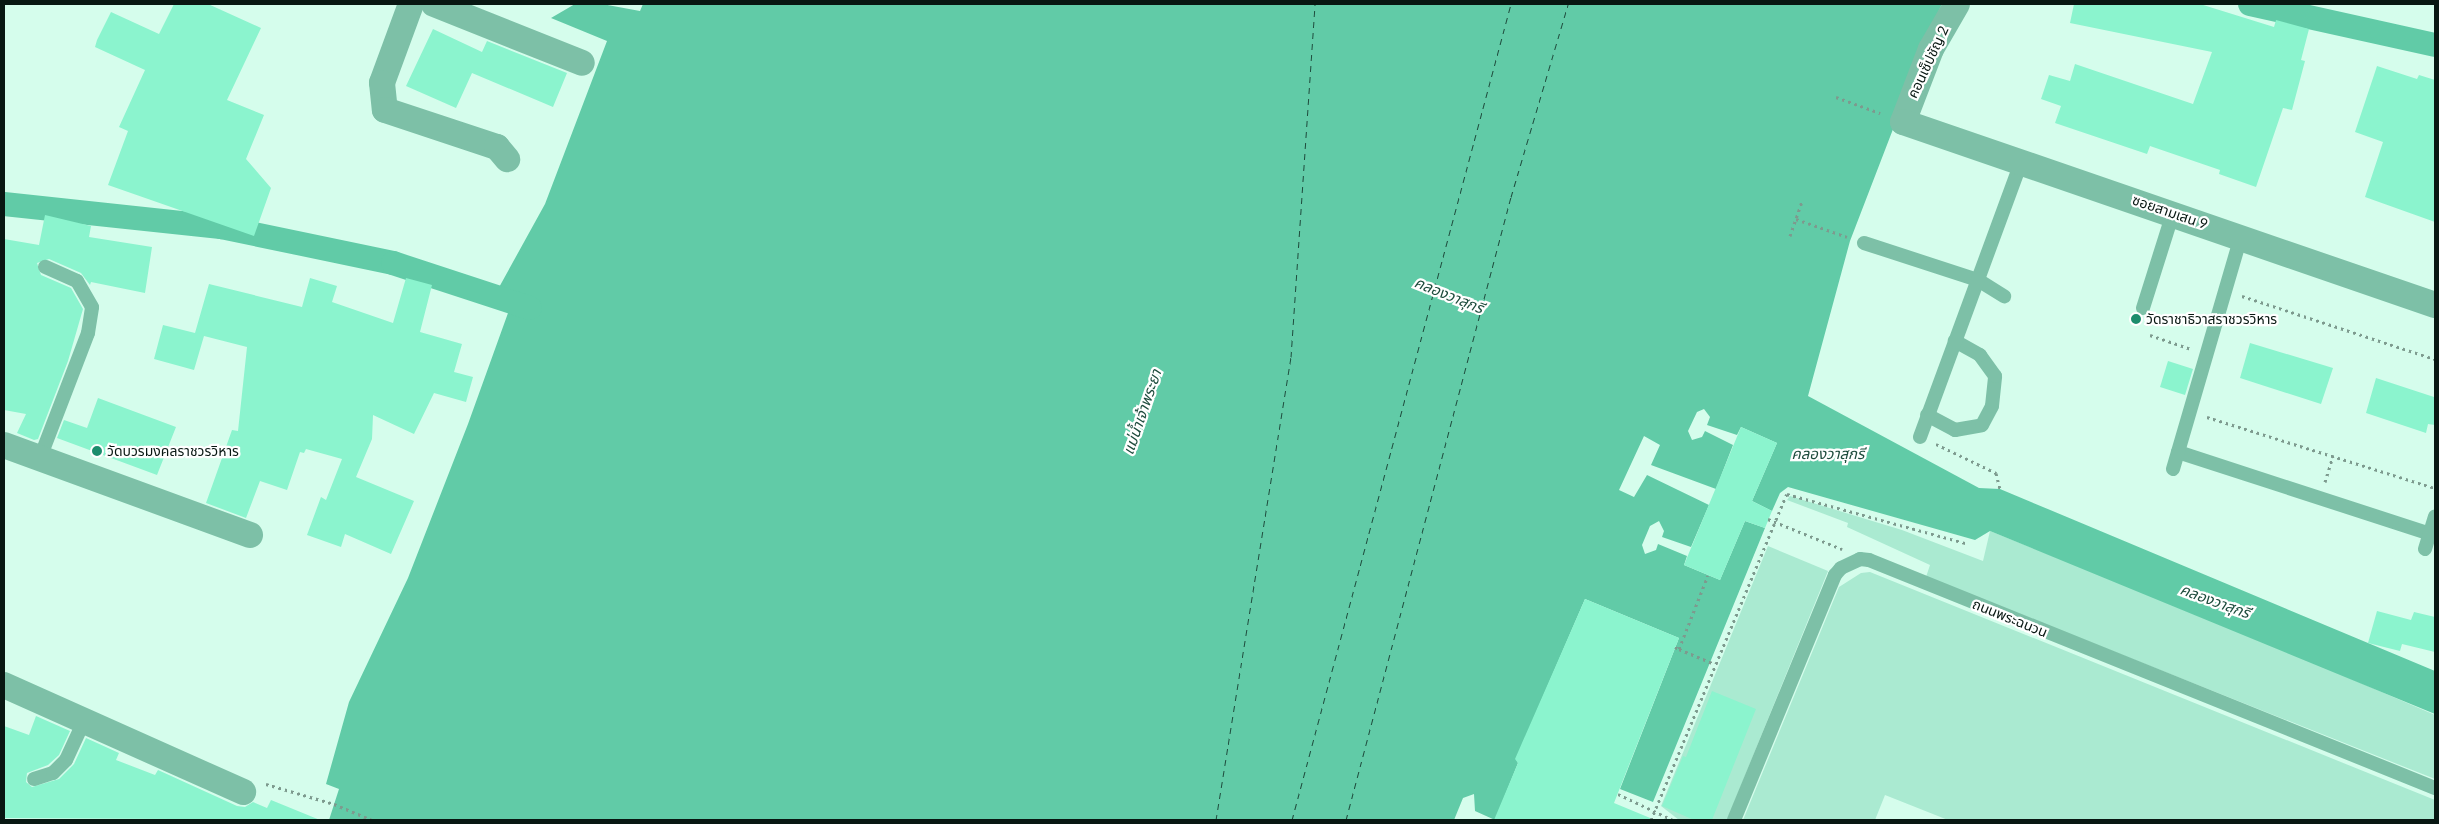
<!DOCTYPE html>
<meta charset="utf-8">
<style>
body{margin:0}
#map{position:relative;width:2439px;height:824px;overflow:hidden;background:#d5fdec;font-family:Lato,"Noto Sans Thai",sans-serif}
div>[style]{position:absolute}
.green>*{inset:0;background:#aaead1}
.water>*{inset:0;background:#61cba7}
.canal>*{height:24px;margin:-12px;padding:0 12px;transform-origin:12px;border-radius:12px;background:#61cba7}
.ferry>*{height:1px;margin-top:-0.5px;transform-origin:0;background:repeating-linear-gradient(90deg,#1e4c3d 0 6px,transparent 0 11px)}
.building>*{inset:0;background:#8bf4ce}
.path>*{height:3px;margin-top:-1.5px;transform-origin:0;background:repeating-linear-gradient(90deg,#7d9a8e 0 2.5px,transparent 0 6.5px)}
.lane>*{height:14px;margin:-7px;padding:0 7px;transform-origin:7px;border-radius:7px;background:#7dc0a7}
.street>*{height:26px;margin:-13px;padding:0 13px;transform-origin:13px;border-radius:13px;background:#7dc0a7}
.dots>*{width:14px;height:14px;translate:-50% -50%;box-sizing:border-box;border:2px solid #fff;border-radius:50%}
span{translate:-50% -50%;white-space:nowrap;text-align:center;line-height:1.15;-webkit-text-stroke:4.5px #fff;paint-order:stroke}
.street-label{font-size:14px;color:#081712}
.poi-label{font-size:14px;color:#081712}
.left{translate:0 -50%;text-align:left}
.water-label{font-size:15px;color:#1e4c3d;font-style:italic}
.frame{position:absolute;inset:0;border:5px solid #081712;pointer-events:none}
</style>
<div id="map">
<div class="green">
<i style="clip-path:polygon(1790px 496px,1902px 530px,1983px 561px,1990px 531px,2247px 634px,2435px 715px,2435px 779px,1926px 577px,1930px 565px,1847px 527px,1848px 523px,1787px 500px)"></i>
<i style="clip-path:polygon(1768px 546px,1828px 571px,1727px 820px,1679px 820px,1661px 806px)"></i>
<i style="clip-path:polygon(1870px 572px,2435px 800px,2435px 820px,1948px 820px,1885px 795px,1875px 820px,1743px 820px,1839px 587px,1861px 573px)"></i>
</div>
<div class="water">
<i style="clip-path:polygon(575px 4px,602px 4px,640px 11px,643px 4px,1942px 4px,1917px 57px,1900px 111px,1850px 241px,1808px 396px,1979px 488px,2000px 489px,2435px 671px,2435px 714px,1990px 531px,1975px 540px,1788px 487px,1780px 493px,1772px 511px,1752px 501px,1777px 443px,1741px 427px,1737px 435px,1707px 425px,1710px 417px,1704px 409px,1697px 412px,1688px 431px,1692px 440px,1702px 437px,1705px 431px,1733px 445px,1716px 489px,1651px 465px,1660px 445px,1644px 436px,1619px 490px,1634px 497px,1647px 475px,1709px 505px,1691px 547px,1662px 537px,1664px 531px,1659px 521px,1650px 526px,1642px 545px,1645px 554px,1656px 550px,1658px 544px,1687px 556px,1684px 565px,1720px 580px,1745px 521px,1765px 528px,1653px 802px,1620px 789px,1679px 638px,1585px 599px,1516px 759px,1518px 763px,1495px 820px,1475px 811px,1474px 794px,1463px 798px,1454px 820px,329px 820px,339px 789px,326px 784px,349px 702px,408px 578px,468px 424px,508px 313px,497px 291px,545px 204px,607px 41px,551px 18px)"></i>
</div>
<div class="canal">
<i style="left:2250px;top:4px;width:189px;rotate:12.5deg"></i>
<i style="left:4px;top:204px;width:218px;rotate:6.1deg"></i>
<i style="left:221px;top:227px;width:176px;rotate:11.8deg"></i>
<i style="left:393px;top:263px;width:144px;rotate:18.2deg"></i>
</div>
<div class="ferry">
<i style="left:1216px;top:820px;width:469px;rotate:-80.8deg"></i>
<i style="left:1291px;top:357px;width:354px;rotate:-86.1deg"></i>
<i style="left:1292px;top:820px;width:845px;rotate:-74.98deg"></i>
<i style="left:1346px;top:820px;width:644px;rotate:-75.17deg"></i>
<i style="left:1511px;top:197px;width:201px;rotate:-73.5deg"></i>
</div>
<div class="building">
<i style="clip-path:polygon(174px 4px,208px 4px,261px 28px,227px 100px,264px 115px,246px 159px,271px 188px,254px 236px,108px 185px,128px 131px,119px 127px,145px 70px,95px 47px,97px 40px,111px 12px,159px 34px)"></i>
<i style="clip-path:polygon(2074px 4px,2200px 4px,2274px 27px,2276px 20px,2309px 29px,2301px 60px,2305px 61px,2292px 110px,2283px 108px,2256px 187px,2219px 174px,2220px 170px,2150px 146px,2147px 154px,2055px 123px,2061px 106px,2041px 99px,2049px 75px,2070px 81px,2075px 64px,2193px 104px,2212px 52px,2070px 23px)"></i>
<i style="clip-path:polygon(433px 29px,482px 52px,487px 41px,567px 73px,553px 107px,472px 73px,456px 108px,406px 86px)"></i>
<i style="clip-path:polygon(2377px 66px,2417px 79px,2419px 75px,2435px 80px,2435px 222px,2365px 197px,2383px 142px,2355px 132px)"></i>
<i style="clip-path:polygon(45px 215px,91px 226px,89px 237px,152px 247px,145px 293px,91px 282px,90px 285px,81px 273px,49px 259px,37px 263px,41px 275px,71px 288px,83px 309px,68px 361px,38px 439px,34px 440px,17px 433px,26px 414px,4px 410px,4px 239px,39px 245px)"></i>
<i style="clip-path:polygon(310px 278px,337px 286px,332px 302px,393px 323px,406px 278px,432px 285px,420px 332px,462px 344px,454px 372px,473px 377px,466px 402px,434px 393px,414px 434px,373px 415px,372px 439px,356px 477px,414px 501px,391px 554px,345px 534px,341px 547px,307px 535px,321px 497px,326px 500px,342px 459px,306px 449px,304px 453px,300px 452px,287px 490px,260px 481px,246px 518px,206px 503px,232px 430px,238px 431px,247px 347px,204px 336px,194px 370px,154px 359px,163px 325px,195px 333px,209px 284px,302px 307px)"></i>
<i style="clip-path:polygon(2250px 343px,2333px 368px,2321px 404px,2240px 378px)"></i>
<i style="clip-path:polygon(2168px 361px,2193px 369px,2185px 395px,2160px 387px)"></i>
<i style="clip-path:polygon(2376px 378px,2434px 397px,2435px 425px,2428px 424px,2426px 433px,2366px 413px)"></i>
<i style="clip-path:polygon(98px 398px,176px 427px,157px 475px,57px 438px,64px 420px,87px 428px)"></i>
<i style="clip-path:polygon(1741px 427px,1777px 443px,1752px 501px,1772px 511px,1765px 528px,1745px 521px,1720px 580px,1684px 565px)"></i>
<i style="clip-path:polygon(1585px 599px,1679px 638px,1614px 803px,1655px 820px,1494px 820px,1518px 763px,1515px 759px)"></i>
<i style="clip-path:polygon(2377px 611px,2411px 620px,2414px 612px,2435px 617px,2435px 652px,2402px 644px,2400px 651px,2368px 643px)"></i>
<i style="clip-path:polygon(1712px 691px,1756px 709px,1712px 820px,1694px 820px,1662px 806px,1683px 756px,1686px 757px)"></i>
<i style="clip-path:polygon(36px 716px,70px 731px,59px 755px,48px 765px,27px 773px,26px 782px,32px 787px,59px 779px,74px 764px,86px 738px,119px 753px,116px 760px,155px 775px,158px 770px,237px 806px,245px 807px,253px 802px,267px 808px,271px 800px,320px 820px,4px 818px,4px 726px,29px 735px)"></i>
</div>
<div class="path">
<i style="left:1836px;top:97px;width:47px;rotate:20deg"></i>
<i style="left:1796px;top:219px;width:54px;rotate:19.4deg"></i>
<i style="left:1790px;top:236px;width:36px;rotate:-71deg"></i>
<i style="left:2242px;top:296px;width:203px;rotate:18.1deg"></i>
<i style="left:2150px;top:335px;width:43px;rotate:18.9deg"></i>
<i style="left:2207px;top:417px;width:239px;rotate:17.3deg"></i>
<i style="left:1936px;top:444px;width:67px;rotate:25.8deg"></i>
<i style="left:1996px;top:473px;width:16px;rotate:76deg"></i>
<i style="left:2325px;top:482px;width:27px;rotate:-73deg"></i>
<i style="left:1768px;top:519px;width:80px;rotate:22.1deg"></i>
<i style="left:1675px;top:647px;width:4px;rotate:27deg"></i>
<i style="left:1679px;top:649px;width:79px;rotate:-68.6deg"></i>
<i style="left:1679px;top:649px;width:39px;rotate:23deg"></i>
<i style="left:266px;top:784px;width:71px;rotate:16.4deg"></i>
<i style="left:334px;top:804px;width:41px;rotate:22.8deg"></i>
<i style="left:1618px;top:794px;width:61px;rotate:25.3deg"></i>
<i style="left:1651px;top:820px;width:353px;rotate:-67.4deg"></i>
<i style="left:1787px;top:494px;width:188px;rotate:15.4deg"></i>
</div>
<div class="lane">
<i style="left:1864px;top:243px;width:120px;rotate:18deg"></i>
<i style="left:1978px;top:280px;width:31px;rotate:32deg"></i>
<i style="left:2143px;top:308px;width:100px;rotate:-72.5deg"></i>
<i style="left:1927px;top:415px;width:32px;rotate:28deg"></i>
<i style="left:1955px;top:430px;width:27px;rotate:-10deg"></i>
<i style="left:1982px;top:425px;width:21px;rotate:-62deg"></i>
<i style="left:1992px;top:406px;width:30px;rotate:-84deg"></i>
<i style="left:1995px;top:376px;width:26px;rotate:-126deg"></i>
<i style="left:1980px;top:355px;width:29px;rotate:-151deg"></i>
<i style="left:1920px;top:437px;width:293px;rotate:-69.8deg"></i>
<i style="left:2178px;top:452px;width:265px;rotate:18deg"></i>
<i style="left:40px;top:458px;width:134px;rotate:-69deg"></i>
<i style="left:88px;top:333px;width:26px;rotate:-81deg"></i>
<i style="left:92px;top:307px;width:30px;rotate:-120deg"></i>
<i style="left:77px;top:281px;width:35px;rotate:-156deg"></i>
<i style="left:2173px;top:469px;width:242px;rotate:-73.7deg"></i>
<i style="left:2425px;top:549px;width:34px;rotate:-73deg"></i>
<i style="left:34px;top:779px;width:20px;rotate:-18deg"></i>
<i style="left:53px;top:773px;width:18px;rotate:-45deg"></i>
<i style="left:66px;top:760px;width:43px;rotate:-65.2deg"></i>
<i style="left:1734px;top:820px;width:265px;rotate:-67.6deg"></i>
<i style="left:1835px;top:575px;width:9px;rotate:-49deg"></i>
<i style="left:1841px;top:568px;width:21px;rotate:-25deg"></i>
<i style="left:1860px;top:559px;width:9px;rotate:6deg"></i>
<i style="left:1869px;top:560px;width:610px;rotate:21.94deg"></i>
</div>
<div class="street">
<i style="left:411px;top:4px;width:84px;rotate:110.2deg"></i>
<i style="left:382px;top:83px;width:27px;rotate:84deg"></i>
<i style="left:385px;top:110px;width:118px;rotate:18.3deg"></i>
<i style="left:497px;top:147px;width:16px;rotate:50deg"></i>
<i style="left:434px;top:4px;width:159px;rotate:21.7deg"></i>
<i style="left:1957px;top:4px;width:52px;rotate:120deg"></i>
<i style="left:1931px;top:49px;width:78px;rotate:111deg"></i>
<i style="left:1903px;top:122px;width:563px;rotate:18.98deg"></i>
<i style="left:4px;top:445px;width:262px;rotate:20.1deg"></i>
<i style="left:4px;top:685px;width:262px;rotate:24.1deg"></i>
</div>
<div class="dots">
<i style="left:2136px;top:319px;background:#1c8d6d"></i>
<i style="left:97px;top:451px;background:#1c8d6d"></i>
</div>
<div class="street-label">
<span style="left:1928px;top:62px;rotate:-65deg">คอนเซ็ปชัญ 2</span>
<span style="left:2170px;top:212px;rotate:19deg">ซอยสามเสน 9</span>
<span style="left:2010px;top:618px;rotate:22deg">ถนนพระฉนวน</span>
</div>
<div class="poi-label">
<span class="left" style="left:2146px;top:319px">วัดราชาธิวาสราชวรวิหาร</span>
<span class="left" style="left:107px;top:451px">วัดบวรมงคลราชวรวิหาร</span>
</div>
<div class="water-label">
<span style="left:1449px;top:295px;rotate:22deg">คลองวาสุกรี</span>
<span style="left:1142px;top:412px;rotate:-71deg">แม่น้ำเจ้าพระยา</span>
<span style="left:1828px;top:454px">คลองวาสุกรี</span>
<span style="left:2215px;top:601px;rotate:20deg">คลองวาสุกรี</span>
</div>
<div class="frame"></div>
</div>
